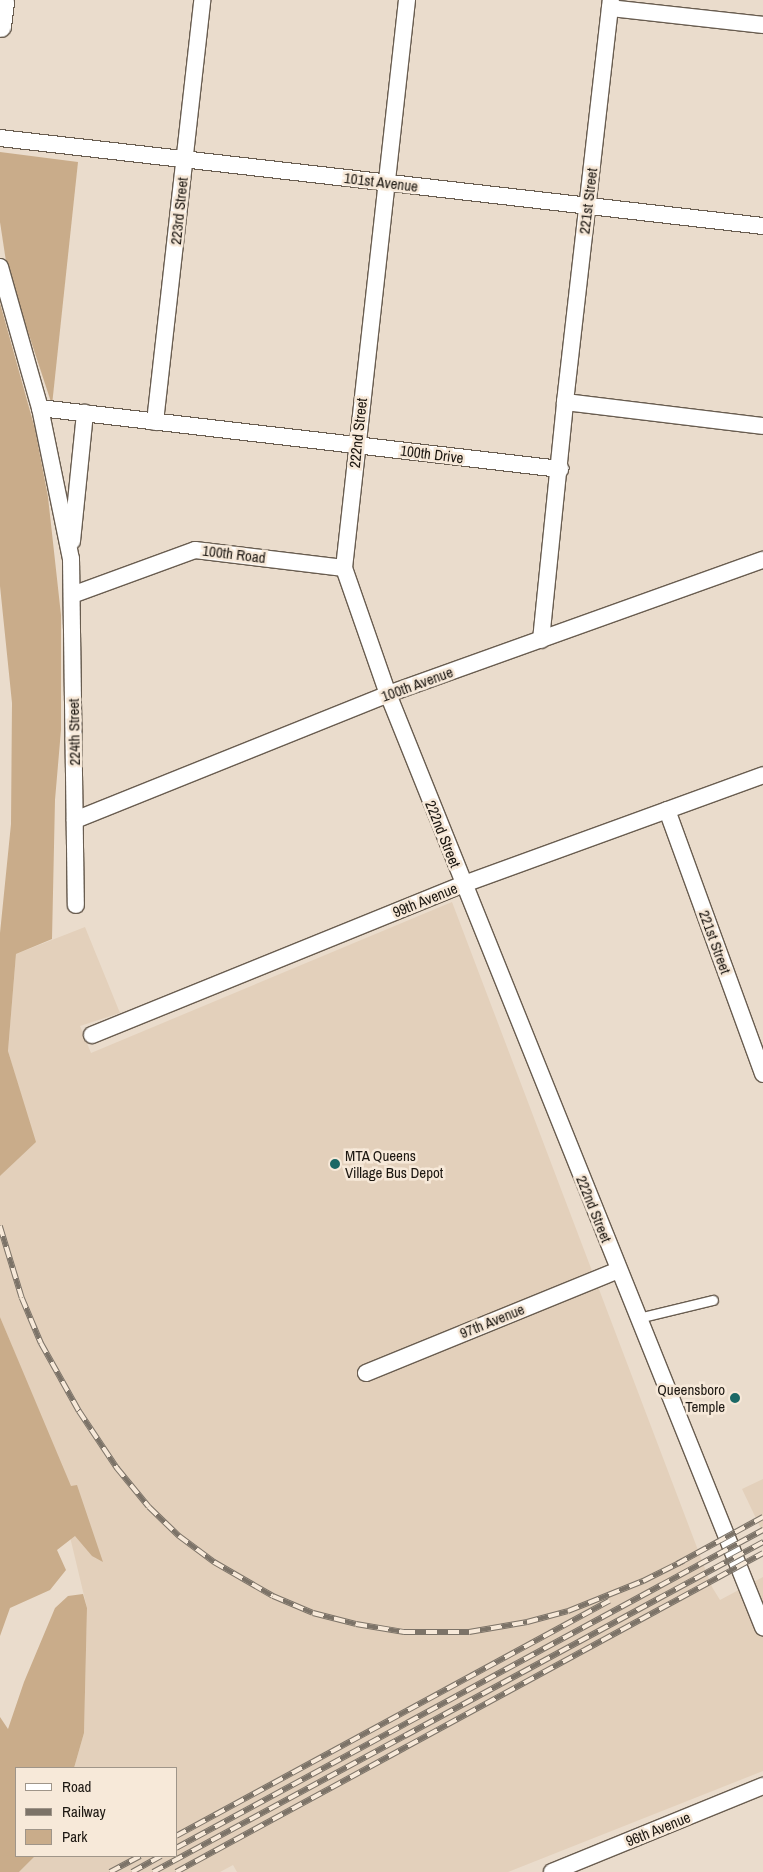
<!DOCTYPE html>
<style>
body{margin:0}
#map{position:relative;width:763px;height:1872px;overflow:hidden;background:#eadccc;font-family:"Archivo Narrow",sans-serif}
div>[style]{position:absolute}
.built>*{inset:0;background:#e3d0bb}
.green>*{inset:0;background:#c9ac8a}
.roads{filter:drop-shadow(1px 0 #695d50) drop-shadow(-1px 0 #695d50) drop-shadow(0 1px #695d50) drop-shadow(0 -1px #695d50)}
.service>*{height:9px;margin:-4.5px;padding:0 4.5px;transform-origin:4.5px;border-radius:4.5px;background:#fff}
.minor>*{height:16px;margin:-8px;padding:0 8px;transform-origin:8px;border-radius:8px;background:#fff}
.tertiary>*{height:21px;margin:-10.5px;padding:0 10.5px;transform-origin:10.5px;border-radius:10.5px;background:#fff}
.rail>*{height:5.5px;margin-top:-2.75px;transform-origin:0;background:repeating-linear-gradient(90deg,#f7e9d9 0 11px,#7c7368 0 22px);box-sizing:border-box;border-block:1px solid #7c7368}
.dots>*{width:14px;height:14px;translate:-50% -50%;box-sizing:border-box;border:2px solid #f7e9d9;border-radius:50%}
span{translate:-50% -50%;white-space:nowrap;text-align:center;line-height:1.15;-webkit-text-stroke:5px #f7e9d9;paint-order:stroke}
.street-label{font-size:15px;color:#1c1711}
.poi-label{font-size:15px;color:#1c1711}
.left{translate:0 -50%;text-align:left}
.right{translate:-100% -50%;text-align:right}
.legend{position:absolute;left:15px;top:1767px;width:162px;height:90px;box-sizing:border-box;background:#f7e9d9;border:1px solid #9f9589;margin:0;padding:6px 9px;list-style:none;font-size:15px;color:#1c1711}
.legend li{display:flex;align-items:center;gap:10px;height:25px}
.legend b{width:25px;border:1px solid #9f9589}
</style>
<div id="map">
<div class="built">
<i style="clip-path:polygon(452px 902px,712px 1587px,720px 1600px,763px 1577px,763px 1771px,508px 1872px,237px 1872px,233px 1865px,220px 1872px,19px 1872px,35px 1856px,176px 1856px,176px 1768px,74px 1768px,84px 1733px,87px 1608px,60px 1495px,23px 1373px,0 1317px,0 1176px,35px 1142px,8px 1051px,16px 954px,85px 927px,120px 1013px,80px 1026px,91px 1053px)"></i>
<i style="clip-path:polygon(763px 1479px,763px 1533px,742px 1489px)"></i>
</div>
<div class="green">
<i style="clip-path:polygon(0 152px,78px 162px,52px 405px,7px 268px,0 222px)"></i>
<i style="clip-path:polygon(0 303px,35px 429px,48px 497px,61px 615px,61px 730px,55px 800px,52px 939px,16px 954px,8px 1051px,36px 1142px,0 1176px,0 933px,11px 824px,12px 703px,0 586px)"></i>
<i style="clip-path:polygon(0 1317px,71px 1486px,77px 1485px,103px 1562px,92px 1556px,75px 1536px,57px 1550px,66px 1570px,50px 1590px,10px 1608px,0 1636px)"></i>
<i style="clip-path:polygon(83px 1594px,87px 1608px,84px 1733px,74px 1768px,16px 1768px,16px 1856px,35px 1856px,19px 1872px,0 1872px,0 1717px,8px 1729px,24px 1682px,55px 1608px,68px 1596px)"></i>
</div>
<div class="roads">
<div class="service">
<i style="left:638px;top:1318px;width:77px;rotate:-13.5deg"></i>
</div>
<div class="minor">
<i style="left:407px;top:0;width:571px;rotate:96.33deg"></i>
<i style="left:344px;top:568px;width:133px;rotate:70.8deg"></i>
<i style="left:388px;top:694px;width:1006px;rotate:68.1deg"></i>
<i style="left:610px;top:8px;width:154px;rotate:6.3deg"></i>
<i style="left:0;top:138px;width:768px;rotate:6.58deg"></i>
<i style="left:0;top:267px;width:147px;rotate:74.2deg"></i>
<i style="left:40px;top:408px;width:154px;rotate:78.4deg"></i>
<i style="left:71px;top:559px;width:346px;rotate:89.2deg"></i>
<i style="left:565px;top:402px;width:199px;rotate:6.9deg"></i>
<i style="left:40px;top:408px;width:524px;rotate:6.69deg"></i>
<i style="left:155px;top:422px;width:425px;rotate:-83.6deg"></i>
<i style="left:72px;top:541px;width:129px;rotate:-84.2deg"></i>
<i style="left:72px;top:595px;width:131px;rotate:-20.1deg"></i>
<i style="left:195px;top:550px;width:150px;rotate:6.9deg"></i>
<i style="left:541px;top:640px;width:239px;rotate:-84.2deg"></i>
<i style="left:565px;top:402px;width:405px;rotate:-83.5deg"></i>
<i style="left:667px;top:810px;width:281px;rotate:70deg"></i>
<i style="left:75px;top:820px;width:337px;rotate:-21.9deg"></i>
<i style="left:388px;top:694px;width:398px;rotate:-19.7deg"></i>
<i style="left:92px;top:1035px;width:401px;rotate:-22.1deg"></i>
<i style="left:464px;top:884px;width:318px;rotate:-20deg"></i>
<i style="left:366px;top:1373px;width:272px;rotate:-22.2deg"></i>
<i style="left:552px;top:1872px;width:228px;rotate:-22.2deg"></i>
</div>
<div class="tertiary">
<i style="left:0;top:26px;width:26px;rotate:-83deg"></i>
</div>
</div>
<div class="rail">
<i style="left:0;top:1226px;width:75px;rotate:73deg"></i>
<i style="left:22px;top:1298px;width:49px;rotate:67.1deg"></i>
<i style="left:41px;top:1343px;width:78px;rotate:60.8deg"></i>
<i style="left:79px;top:1411px;width:69px;rotate:56.3deg"></i>
<i style="left:117px;top:1468px;width:50px;rotate:50.6deg"></i>
<i style="left:149px;top:1507px;width:42px;rotate:44deg"></i>
<i style="left:179px;top:1536px;width:44px;rotate:36.6deg"></i>
<i style="left:214px;top:1562px;width:68px;rotate:30deg"></i>
<i style="left:273px;top:1596px;width:43px;rotate:23deg"></i>
<i style="left:313px;top:1613px;width:44px;rotate:14.3deg"></i>
<i style="left:356px;top:1624px;width:49px;rotate:9.5deg"></i>
<i style="left:404px;top:1632px;width:65px"></i>
<i style="left:469px;top:1632px;width:59px;rotate:-9.8deg"></i>
<i style="left:527px;top:1622px;width:42px;rotate:-15deg"></i>
<i style="left:568px;top:1611px;width:81px;rotate:-21.8deg"></i>
<i style="left:643px;top:1581px;width:45px;rotate:-26.6deg"></i>
<i style="left:677px;top:1564px;width:98px;rotate:-28.7deg"></i>
<i style="left:176px;top:1836px;width:493px;rotate:-28.5deg"></i>
<i style="left:176px;top:1848px;width:668px;rotate:-28.45deg"></i>
<i style="left:110px;top:1872px;width:34px;rotate:-28deg"></i>
<i style="left:132px;top:1872px;width:33px;rotate:-29deg"></i>
<i style="left:153px;top:1872px;width:694px;rotate:-28.41deg"></i>
<i style="left:176px;top:1872px;width:668px;rotate:-28.52deg"></i>
</div>
<div class="dots">
<i style="left:335px;top:1164px;background:#1b6865"></i>
<i style="left:735px;top:1398px;background:#1b6865"></i>
</div>
<div class="street-label">
<span style="left:381px;top:182px;rotate:7deg">101st Avenue</span>
<span style="left:588px;top:201px;rotate:-83deg">221st Street</span>
<span style="left:179px;top:211px;rotate:-84deg">223rd Street</span>
<span style="left:358px;top:433px;rotate:-84deg">222nd Street</span>
<span style="left:432px;top:454px;rotate:7deg">100th Drive</span>
<span style="left:234px;top:554px;rotate:7deg">100th Road</span>
<span style="left:417px;top:684px;rotate:-20deg">100th Avenue</span>
<span style="left:74px;top:732px;rotate:-91deg">224th Street</span>
<span style="left:443px;top:834px;rotate:68deg">222nd Street</span>
<span style="left:425px;top:900px;rotate:-22deg">99th Avenue</span>
<span style="left:715px;top:942px;rotate:70deg">221st Street</span>
<span style="left:594px;top:1209px;rotate:68deg">222nd Street</span>
<span style="left:492px;top:1321px;rotate:-22deg">97th Avenue</span>
<span style="left:658px;top:1829px;rotate:-22deg">96th Avenue</span>
</div>
<div class="poi-label">
<span class="left" style="left:345px;top:1164px">MTA Queens<br>Village Bus Depot</span>
<span class="right" style="left:725px;top:1398px">Queensboro<br>Temple</span>
</div>
<ul class="legend">
<li><b style="height:6px;background:#fff"></b>Road</li>
<li><b style="height:6px;background:#7c7368"></b>Railway</li>
<li><b style="height:14px;background:#c9ac8a"></b>Park</li>
</ul>
</div>
